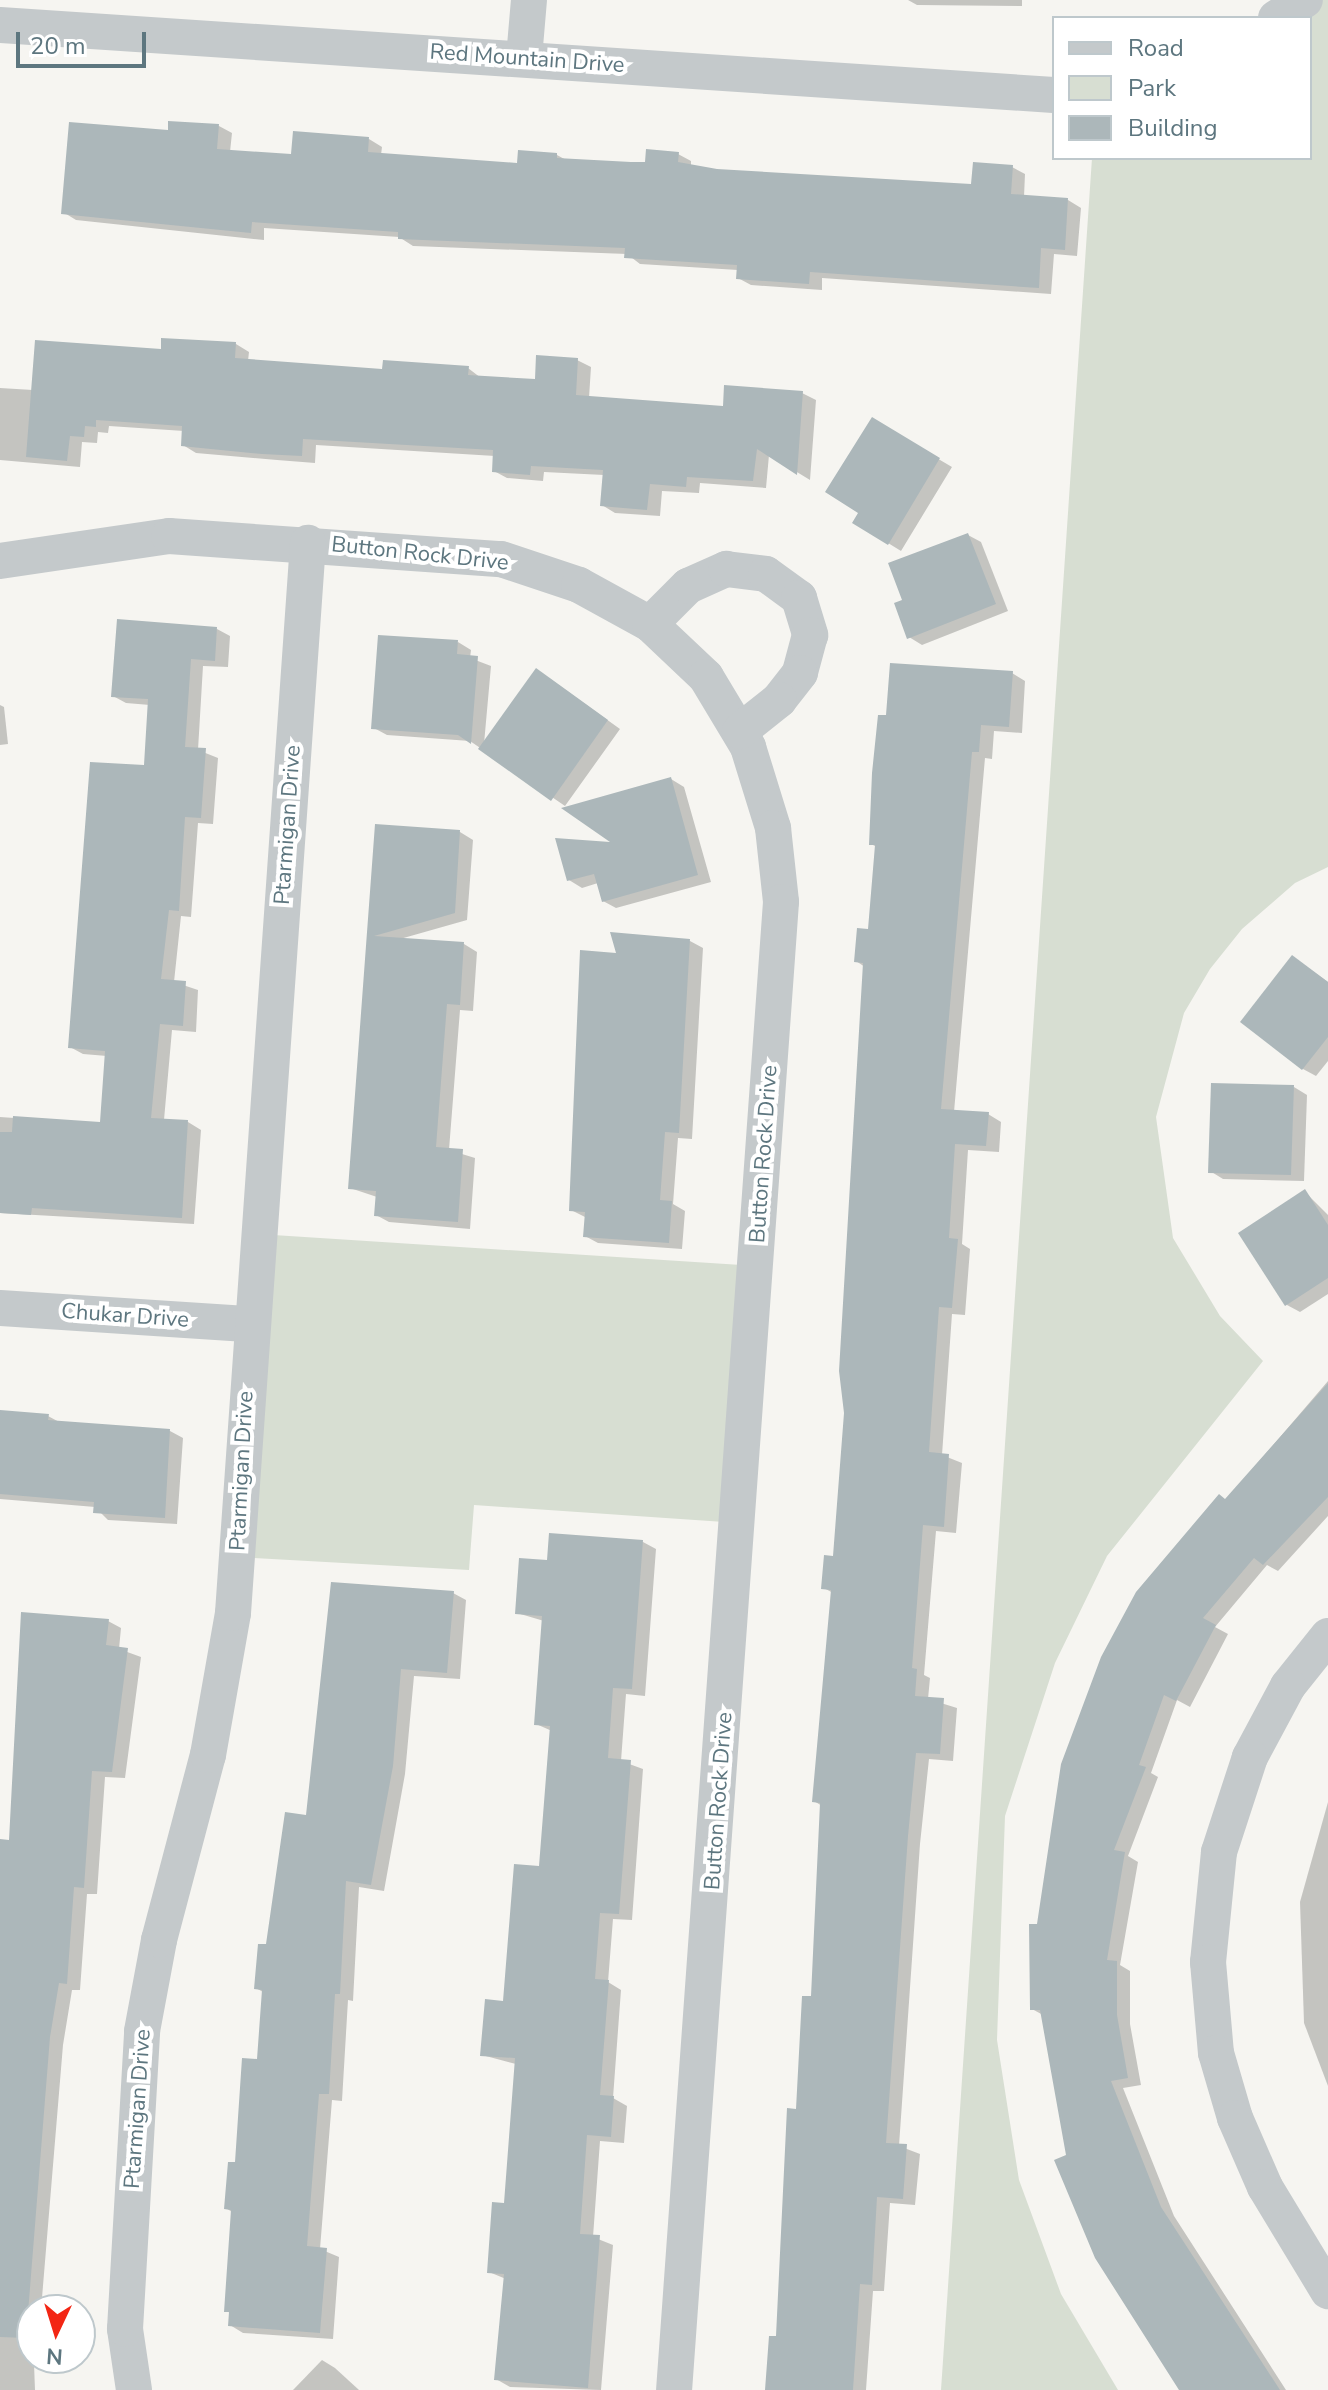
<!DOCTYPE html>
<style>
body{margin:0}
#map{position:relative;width:1328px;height:2390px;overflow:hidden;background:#f6f5f1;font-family:"Nunito Sans",sans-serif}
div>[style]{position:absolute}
.green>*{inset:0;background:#d7ded2}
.shadow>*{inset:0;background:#0003}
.building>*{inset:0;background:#acb7ba}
.minor>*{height:36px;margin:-18px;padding:0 18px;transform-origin:18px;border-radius:18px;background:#c4c9cb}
span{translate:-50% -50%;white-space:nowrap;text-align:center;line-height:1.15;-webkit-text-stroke:8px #fff;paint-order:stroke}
.street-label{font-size:22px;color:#5d767f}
.legend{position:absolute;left:1052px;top:16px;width:260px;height:144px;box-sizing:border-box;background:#fff;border:2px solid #bec8cc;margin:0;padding:10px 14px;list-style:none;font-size:24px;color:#5d767f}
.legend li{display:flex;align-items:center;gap:16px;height:40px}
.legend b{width:40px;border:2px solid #bec8cc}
.north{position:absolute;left:16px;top:2294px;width:80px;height:80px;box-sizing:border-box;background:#fff;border:2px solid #bec8cc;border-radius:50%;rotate:184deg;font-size:22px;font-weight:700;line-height:32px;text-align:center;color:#5d767f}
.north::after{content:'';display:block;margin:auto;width:28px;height:36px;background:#f32614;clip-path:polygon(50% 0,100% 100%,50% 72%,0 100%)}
.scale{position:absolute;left:16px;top:32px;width:130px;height:36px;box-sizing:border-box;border:4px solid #5d767f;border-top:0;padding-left:10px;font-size:24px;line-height:28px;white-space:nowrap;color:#5d767f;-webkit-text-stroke:6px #fff;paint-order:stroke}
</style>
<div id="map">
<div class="green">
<i style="clip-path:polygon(1305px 0,1328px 0,1328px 867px,1295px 883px,1242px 929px,1210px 969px,1184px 1013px,1156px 1117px,1173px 1238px,1220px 1316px,1263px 1361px,1107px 1556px,1055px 1663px,1005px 1816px,997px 2040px,1019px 2180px,1061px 2294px,1118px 2390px,941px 2390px,1092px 158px,1310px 158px,1310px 18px)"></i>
<i style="clip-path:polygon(258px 1234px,757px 1266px,739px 1523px,474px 1505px,469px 1570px,238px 1557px)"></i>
</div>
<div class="shadow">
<i style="clip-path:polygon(908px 0,1022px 0,1022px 6px,917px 5px)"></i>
<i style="clip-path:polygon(219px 126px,232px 133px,230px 152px,293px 156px,369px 139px,382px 147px,381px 155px,519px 165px,557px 155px,568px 161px,647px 164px,678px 154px,691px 161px,691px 167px,717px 171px,973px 187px,1012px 167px,1025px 174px,1024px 197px,1068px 200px,1081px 208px,1077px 256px,1054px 254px,1051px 294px,822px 278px,822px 290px,751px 285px,738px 278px,738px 270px,640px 264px,627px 254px,413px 246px,399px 237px,264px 228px,264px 240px,76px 220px,63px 212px,170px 132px)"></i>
<i style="clip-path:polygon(236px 344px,249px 352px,248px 361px,384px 371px,468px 368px,481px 378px,537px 381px,577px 360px,591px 367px,589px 398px,725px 409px,802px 393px,816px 400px,810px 480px,769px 455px,766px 488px,700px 483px,699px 493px,662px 491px,660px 516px,615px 513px,602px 505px,604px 475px,544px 472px,543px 481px,507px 478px,494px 471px,495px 456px,316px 445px,315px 463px,277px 460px,196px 453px,183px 445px,184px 431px,109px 426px,108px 433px,98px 432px,97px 443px,82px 442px,80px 467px,0 460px,0 388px,33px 390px,163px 351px)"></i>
<i style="clip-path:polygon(872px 420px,952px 467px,901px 551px,854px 522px,861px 512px)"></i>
<i style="clip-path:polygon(968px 535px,981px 542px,1008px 611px,922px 645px,909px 637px,905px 601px)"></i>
<i style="clip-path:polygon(217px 629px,230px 636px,228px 667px,203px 666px,198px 750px,218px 758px,213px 824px,198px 823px,191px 917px,181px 916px,174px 982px,198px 990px,196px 1032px,172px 1030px,164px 1120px,188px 1122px,201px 1130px,194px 1224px,0 1213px,0 1117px,102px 1124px,107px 1056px,83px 1054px,70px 1047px,146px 767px,150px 705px,126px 703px,113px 696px)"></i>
<i style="clip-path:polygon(458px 642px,471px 650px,470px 658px,491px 666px,484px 744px,549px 678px,620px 729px,565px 806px,470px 741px,387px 735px,374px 728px)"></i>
<i style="clip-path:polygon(1012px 673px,1025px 681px,1022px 733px,994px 731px,992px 759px,985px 758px,954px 1112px,988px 1114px,1001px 1122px,999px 1152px,968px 1150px,962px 1244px,970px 1249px,965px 1315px,952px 1314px,942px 1455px,962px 1463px,956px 1533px,936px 1531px,924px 1675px,930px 1678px,928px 1699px,957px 1708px,953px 1761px,929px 1759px,920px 1844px,899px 2146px,920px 2154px,915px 2205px,890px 2203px,884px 2291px,873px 2291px,866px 2390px,767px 2390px,777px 2338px,813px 1998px,822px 1806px,814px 1801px,833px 1593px,824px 1588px,835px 1558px,846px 1413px,865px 967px,856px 961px,869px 931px,877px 847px,871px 844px,888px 718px)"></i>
<i style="clip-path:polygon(0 705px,4px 707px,8px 744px,0 745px)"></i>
<i style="clip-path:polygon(671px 779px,684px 787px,711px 882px,616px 908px,603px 901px,598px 883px,582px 888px,569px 880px,617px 845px)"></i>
<i style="clip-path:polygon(377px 826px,460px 832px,473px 840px,467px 920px,400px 939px,464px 944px,477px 952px,473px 1011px,460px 1010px,449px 1150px,475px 1158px,470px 1229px,389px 1222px,376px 1215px,377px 1197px,350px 1188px)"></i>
<i style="clip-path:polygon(690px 941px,703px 948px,692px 1139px,678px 1138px,673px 1204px,685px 1211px,682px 1249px,598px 1243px,585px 1236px,587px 1218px,571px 1210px,619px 955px)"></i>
<i style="clip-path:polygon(1293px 957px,1328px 982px,1328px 1061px,1316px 1076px,1303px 1069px)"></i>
<i style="clip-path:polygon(1294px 1087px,1307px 1095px,1304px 1181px,1223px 1179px,1210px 1171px)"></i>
<i style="clip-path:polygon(1305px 1192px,1328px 1215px,1328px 1294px,1300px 1312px,1287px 1305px)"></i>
<i style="clip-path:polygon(1328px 1381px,1328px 1516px,1278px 1571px,1267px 1565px,1215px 1627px,1228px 1634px,1190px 1707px,1177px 1700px,1151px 1773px,1158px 1777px,1128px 1856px,1138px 1862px,1120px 1965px,1130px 1971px,1130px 2024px,1141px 2085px,1123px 2088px,1174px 2216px,1286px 2390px,1182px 2390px,1068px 2156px,1043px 2015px,1032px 2009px,1038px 1926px,1226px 1500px)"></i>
<i style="clip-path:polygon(0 1412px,48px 1416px,61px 1423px,170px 1431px,183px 1438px,177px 1524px,108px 1520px,95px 1507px,0 1499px)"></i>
<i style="clip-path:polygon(643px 1542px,656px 1549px,645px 1696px,626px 1694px,621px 1761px,643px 1769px,632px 1920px,613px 1919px,608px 1982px,621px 1990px,613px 2098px,627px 2106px,624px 2143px,600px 2141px,593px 2237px,613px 2245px,601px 2390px,510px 2387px,496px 2379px,506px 2279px,489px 2272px,506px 2205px,516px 2064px,482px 2055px,505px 2003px,541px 1868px,552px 1731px,536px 1724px,544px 1621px,517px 1613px,549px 1562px)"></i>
<i style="clip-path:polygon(332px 1584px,453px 1593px,466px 1600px,460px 1679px,414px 1676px,405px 1774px,384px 1891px,359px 1887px,353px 2001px,348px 2000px,342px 2101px,332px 2100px,320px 2249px,339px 2257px,333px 2339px,243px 2333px,230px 2325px,231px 2314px,226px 2310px,232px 2212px,226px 2208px,259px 2061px,263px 1992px,256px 1988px,308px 1817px)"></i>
<i style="clip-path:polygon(108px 1621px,121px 1628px,119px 1649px,141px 1657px,125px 1778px,105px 1777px,97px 1894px,87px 1894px,80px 1990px,72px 1990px,63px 2045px,41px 2310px,32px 2310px,35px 2390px,0 2390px,0 1841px,11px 1842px)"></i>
<i style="clip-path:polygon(1328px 1802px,1328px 2086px,1304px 2023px,1300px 1902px)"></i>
<i style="clip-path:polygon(322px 2360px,335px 2368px,359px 2390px,293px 2390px)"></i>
</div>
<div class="building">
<i style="clip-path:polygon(168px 121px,219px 124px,217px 149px,291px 154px,293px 131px,369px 137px,368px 152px,517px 163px,518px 150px,557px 153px,557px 158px,631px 162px,645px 162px,646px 149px,679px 152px,678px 162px,717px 169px,971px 184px,973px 162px,1013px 165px,1011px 194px,1068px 198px,1065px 250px,1041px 248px,1039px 288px,810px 272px,809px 284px,736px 279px,737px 265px,624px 258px,625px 248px,398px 239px,398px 232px,252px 222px,251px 233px,61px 214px,69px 122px,168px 130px)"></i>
<i style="clip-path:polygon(161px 338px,236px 342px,235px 358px,382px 369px,383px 360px,469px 366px,468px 375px,535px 379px,536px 355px,578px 358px,576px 395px,723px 406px,724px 385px,803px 391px,797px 475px,757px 449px,753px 481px,687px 477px,686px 487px,650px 484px,647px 510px,600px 506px,603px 470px,531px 466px,530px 475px,492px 472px,493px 450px,303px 439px,302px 456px,262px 454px,181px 446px,182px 426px,96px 420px,96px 427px,85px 426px,84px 437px,70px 436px,67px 461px,26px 457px,35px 340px,161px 349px)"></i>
<i style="clip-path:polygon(872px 417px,940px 458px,888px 545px,852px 523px,858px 513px,825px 492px)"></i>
<i style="clip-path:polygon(968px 533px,996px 604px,907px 639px,894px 603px,902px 600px,888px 563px)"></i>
<i style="clip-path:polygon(117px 619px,217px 627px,215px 661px,191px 659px,185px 747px,206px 748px,201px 818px,185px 817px,179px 911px,169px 910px,161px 979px,186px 981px,183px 1026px,160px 1024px,151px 1118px,188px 1120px,182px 1218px,32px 1208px,31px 1215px,0 1213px,0 1132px,12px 1132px,13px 1116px,100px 1122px,105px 1051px,68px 1048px,90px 762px,144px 765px,148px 699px,111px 697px)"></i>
<i style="clip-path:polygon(378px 635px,458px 640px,457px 654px,478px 656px,471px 744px,458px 735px,371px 729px)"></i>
<i style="clip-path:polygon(890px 663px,1013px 671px,1009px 727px,981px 725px,979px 752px,972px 752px,941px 1109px,989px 1112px,986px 1146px,955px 1144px,949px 1238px,958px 1239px,952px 1308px,939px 1307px,929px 1452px,949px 1454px,944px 1527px,923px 1525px,912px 1668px,917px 1669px,915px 1696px,944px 1698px,940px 1754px,916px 1753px,908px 1836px,886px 2143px,907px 2144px,903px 2199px,877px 2197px,872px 2285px,860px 2284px,853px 2390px,765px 2390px,769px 2336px,776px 2336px,787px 2108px,796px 2109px,802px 1996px,811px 1996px,820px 1803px,812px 1802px,831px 1590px,821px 1589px,824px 1555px,833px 1556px,844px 1413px,839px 1371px,863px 963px,854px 962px,857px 928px,868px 929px,875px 845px,869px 845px,872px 773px,878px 715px,886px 715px)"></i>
<i style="clip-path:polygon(536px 668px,608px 720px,551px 801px,478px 749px)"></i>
<i style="clip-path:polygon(671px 777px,698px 875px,602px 902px,594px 874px,567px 881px,555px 838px,610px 842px,561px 808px)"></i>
<i style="clip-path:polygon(375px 824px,460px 830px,455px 913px,374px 936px,464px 942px,460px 1005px,447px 1004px,436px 1147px,463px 1149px,458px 1222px,374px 1216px,376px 1191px,348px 1189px)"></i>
<i style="clip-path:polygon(610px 932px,690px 939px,679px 1133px,665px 1132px,660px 1200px,672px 1201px,669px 1243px,583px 1237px,585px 1212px,569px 1211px,580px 950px,616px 953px)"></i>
<i style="clip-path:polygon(1292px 955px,1328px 982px,1328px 1037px,1302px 1070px,1240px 1022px)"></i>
<i style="clip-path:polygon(1211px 1083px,1294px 1085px,1291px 1175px,1208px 1173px)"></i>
<i style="clip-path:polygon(1305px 1189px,1328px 1225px,1328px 1278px,1285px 1306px,1238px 1233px)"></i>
<i style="clip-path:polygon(1328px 1383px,1328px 1497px,1263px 1565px,1254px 1558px,1203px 1618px,1216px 1625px,1176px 1701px,1164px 1695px,1139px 1765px,1146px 1767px,1114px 1850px,1125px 1852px,1107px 1960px,1117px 1961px,1117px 2015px,1128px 2078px,1111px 2081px,1161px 2207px,1280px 2390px,1179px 2390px,1095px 2258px,1054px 2160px,1066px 2155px,1040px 2010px,1030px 2010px,1029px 1924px,1037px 1924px,1061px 1764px,1101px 1657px,1136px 1592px,1219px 1494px,1225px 1499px)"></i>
<i style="clip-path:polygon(0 1410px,49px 1414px,48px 1420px,170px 1429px,165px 1518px,93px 1513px,94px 1502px,0 1494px)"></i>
<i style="clip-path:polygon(549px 1533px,643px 1540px,632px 1689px,613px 1688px,608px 1758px,631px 1760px,619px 1914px,600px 1913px,595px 1979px,609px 1980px,600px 2095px,614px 2096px,611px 2137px,587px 2135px,580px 2234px,600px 2235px,588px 2388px,494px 2380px,504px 2274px,487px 2273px,492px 2202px,504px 2203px,515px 2058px,480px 2056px,485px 1999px,503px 2001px,514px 1864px,539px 1866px,550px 1726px,534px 1725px,542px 1616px,515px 1614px,519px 1558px,547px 1560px)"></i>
<i style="clip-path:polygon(331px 1582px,454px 1591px,447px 1673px,401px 1669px,393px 1766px,371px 1885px,346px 1881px,340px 1994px,335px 1994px,329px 2094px,319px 2094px,307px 2246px,327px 2248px,320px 2333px,228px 2326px,229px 2312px,224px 2312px,231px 2210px,224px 2209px,228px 2162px,235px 2162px,242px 2058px,257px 2059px,262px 1990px,254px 1989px,258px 1944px,266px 1944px,285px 1812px,306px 1815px)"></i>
<i style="clip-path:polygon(21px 1612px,109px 1619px,106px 1645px,128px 1648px,112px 1772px,92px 1771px,84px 1888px,74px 1887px,67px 1984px,59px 1983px,50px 2037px,26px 2338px,0 2337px,0 1839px,9px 1840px)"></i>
</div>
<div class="minor">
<i style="left:1276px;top:18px;width:34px;rotate:-32deg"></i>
<i style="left:0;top:25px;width:1056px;rotate:3.8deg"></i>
<i style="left:524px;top:58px;width:58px;rotate:-85.1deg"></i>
<i style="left:0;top:561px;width:171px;rotate:-8.4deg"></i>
<i style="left:169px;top:536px;width:333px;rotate:4deg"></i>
<i style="left:501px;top:559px;width:82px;rotate:18.4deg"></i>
<i style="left:579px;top:585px;width:81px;rotate:28.8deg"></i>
<i style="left:650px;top:624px;width:77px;rotate:43.4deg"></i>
<i style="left:706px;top:677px;width:82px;rotate:59deg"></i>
<i style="left:748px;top:747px;width:85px;rotate:72.8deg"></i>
<i style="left:773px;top:828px;width:74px;rotate:83.8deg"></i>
<i style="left:781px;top:902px;width:1492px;rotate:94.11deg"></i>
<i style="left:650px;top:624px;width:54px;rotate:-45deg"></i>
<i style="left:688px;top:586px;width:42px;rotate:-24.1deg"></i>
<i style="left:726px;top:569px;width:40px;rotate:7.1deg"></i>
<i style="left:766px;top:574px;width:41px;rotate:36deg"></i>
<i style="left:799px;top:598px;width:39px;rotate:73deg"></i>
<i style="left:810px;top:635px;width:39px;rotate:105deg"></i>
<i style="left:800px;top:673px;width:34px;rotate:128deg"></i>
<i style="left:779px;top:700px;width:50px;rotate:141.5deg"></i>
<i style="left:0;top:1308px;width:251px;rotate:3.7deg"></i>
<i style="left:1328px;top:1636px;width:64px;rotate:128.7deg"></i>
<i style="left:1288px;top:1686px;width:81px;rotate:118.2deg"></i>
<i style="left:1250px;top:1757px;width:100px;rotate:108.1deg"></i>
<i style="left:1219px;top:1852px;width:111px;rotate:95.7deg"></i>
<i style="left:1208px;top:1962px;width:91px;rotate:85deg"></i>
<i style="left:1216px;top:2053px;width:68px;rotate:73.7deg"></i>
<i style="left:1235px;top:2118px;width:75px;rotate:66.5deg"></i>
<i style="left:1265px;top:2187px;width:122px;rotate:58.8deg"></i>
<i style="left:134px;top:2390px;width:62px;rotate:-98.4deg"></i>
<i style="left:125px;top:2329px;width:298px;rotate:-86.7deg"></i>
<i style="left:142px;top:2031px;width:93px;rotate:-79.4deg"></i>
<i style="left:159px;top:1940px;width:191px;rotate:-75.2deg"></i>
<i style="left:208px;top:1755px;width:144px;rotate:-80deg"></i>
<i style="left:233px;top:1613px;width:1073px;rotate:-85.99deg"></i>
</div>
<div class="street-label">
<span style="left:527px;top:59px;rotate:4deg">Red Mountain Drive</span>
<span style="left:420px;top:554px;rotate:6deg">Button Rock Drive</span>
<span style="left:288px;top:825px;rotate:-86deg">Ptarmigan Drive</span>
<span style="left:764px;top:1154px;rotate:-86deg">Button Rock Drive</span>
<span style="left:125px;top:1316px;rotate:4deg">Chukar Drive</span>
<span style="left:242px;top:1471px;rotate:-87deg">Ptarmigan Drive</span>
<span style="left:719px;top:1801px;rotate:-86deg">Button Rock Drive</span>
<span style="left:138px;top:2109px;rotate:-86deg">Ptarmigan Drive</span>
</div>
<ul class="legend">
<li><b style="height:10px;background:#c4c9cb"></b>Road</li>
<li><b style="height:22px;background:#d7ded2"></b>Park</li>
<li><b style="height:22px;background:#acb7ba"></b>Building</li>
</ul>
<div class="north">N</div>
<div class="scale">20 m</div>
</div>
